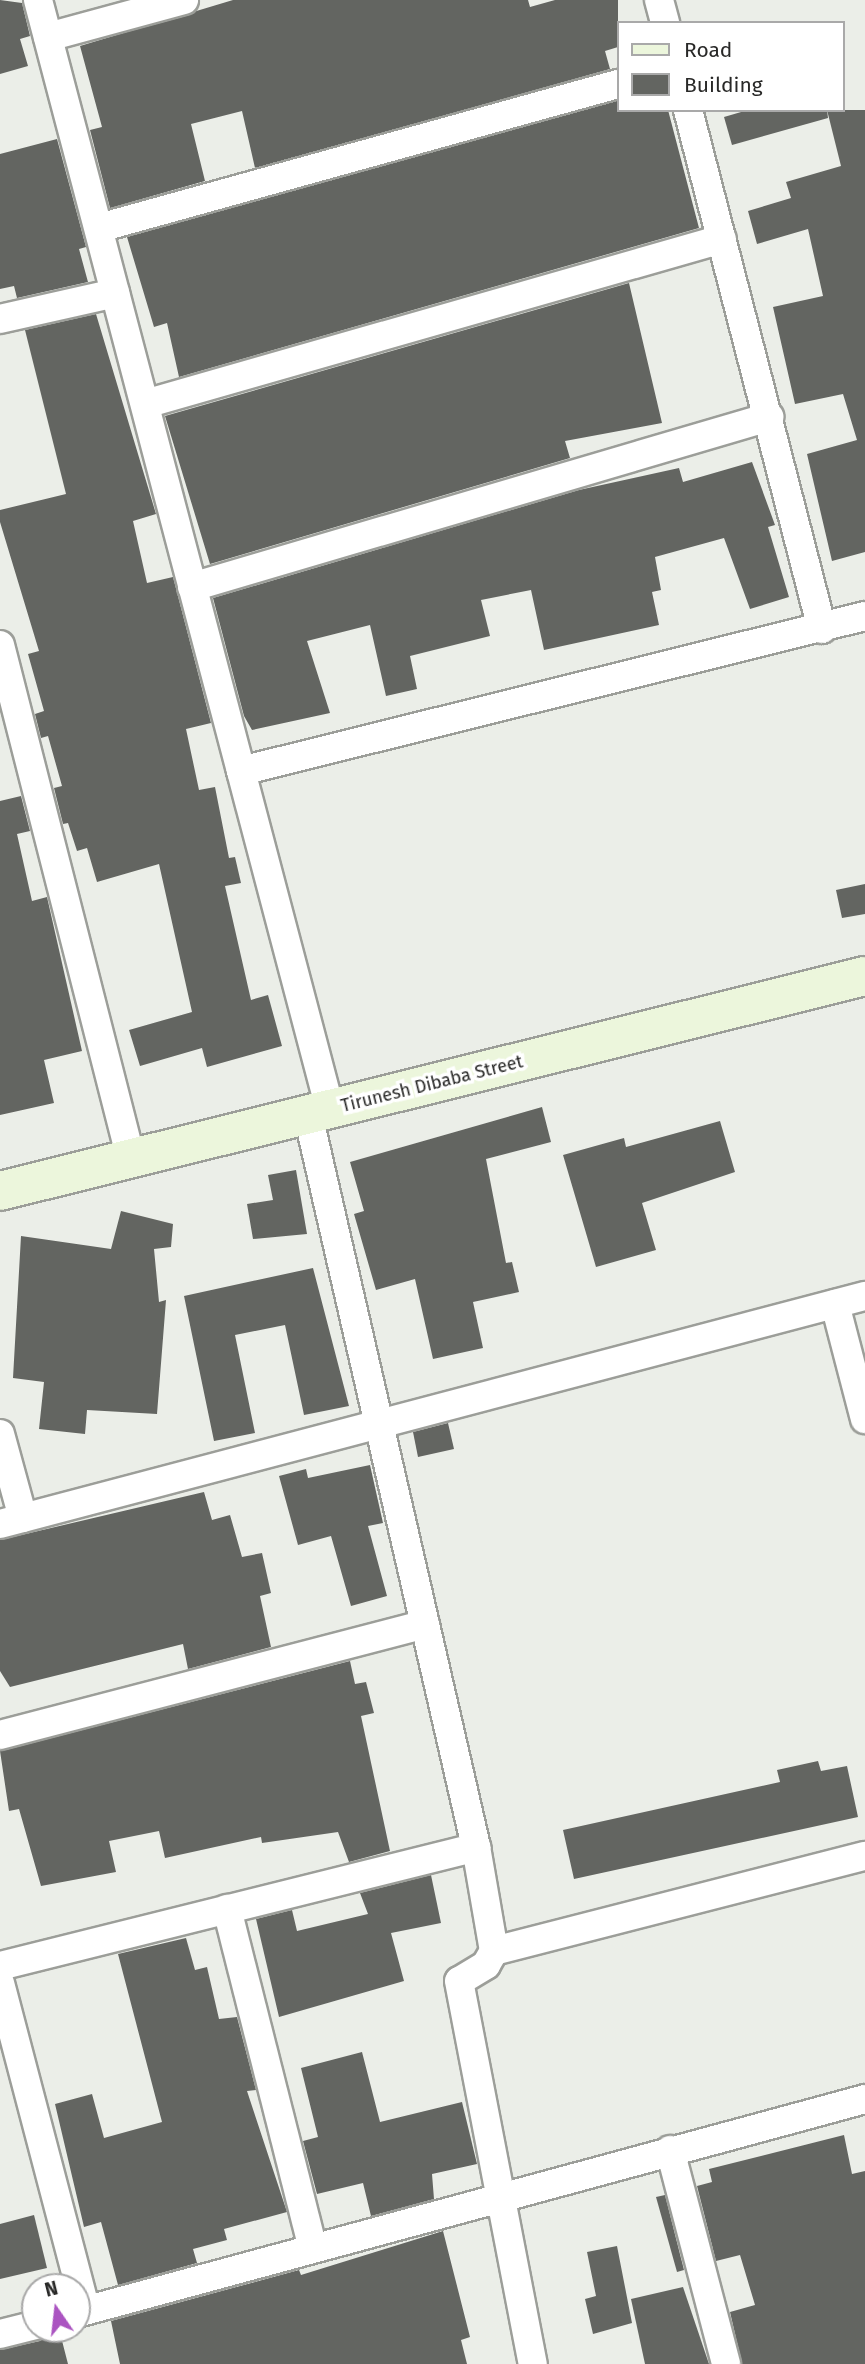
<!DOCTYPE html>
<style>
body{margin:0}
#map{position:relative;width:865px;height:2364px;overflow:hidden;background:#ebeee8;font-family:"Fira Sans",sans-serif}
div>[style]{position:absolute}
.building>*{inset:0;background:#636561}
.roads{filter:drop-shadow(2px 0 #9c9e99) drop-shadow(-2px 0 #9c9e99) drop-shadow(0 2px #9c9e99) drop-shadow(0 -2px #9c9e99)}
.minor>*{height:28px;margin:-14px;padding:0 14px;transform-origin:14px;border-radius:14px;background:#fff}
.secondary>*{height:38px;margin:-19px;padding:0 19px;transform-origin:19px;border-radius:19px;background:#ecf6dc}
span{translate:-50% -50%;white-space:nowrap;text-align:center;line-height:1.15;-webkit-text-stroke:7px #fff;paint-order:stroke}
.street-label{font-size:18px;color:#292928}
.legend{position:absolute;left:617px;top:21px;width:228px;height:91px;box-sizing:border-box;background:#fff;border:2px solid #a9a9a9;margin:0;padding:9px 12px;list-style:none;font-size:21px;color:#292928}
.legend li{display:flex;align-items:center;gap:14px;height:35px}
.legend b{width:35px;border:2px solid #a9a9a9}
.north{position:absolute;left:21px;top:2273px;width:70px;height:70px;box-sizing:border-box;background:#fff;border:2px solid #a9a9a9;border-radius:50%;rotate:346deg;font-size:19px;font-weight:700;line-height:28px;text-align:center;color:#292928}
.north::after{content:'';display:block;margin:auto;width:24px;height:32px;background:#ab54c1;clip-path:polygon(50% 0,100% 100%,50% 72%,0 100%)}
</style>
<div id="map">
<div class="building">
<i style="clip-path:polygon(0 0,22px 3px,30px 36px,20px 39px,28px 66px,0 74px)"></i>
<i style="clip-path:polygon(233px 0,528px 0,530px 7px,555px 0,618px 0,618px 47px,605px 51px,610px 69px,255px 168px,242px 111px,191px 124px,205px 181px,110px 208px,90px 130px,102px 127px,80px 46px)"></i>
<i style="clip-path:polygon(617px 101px,618px 110px,668px 110px,699px 228px,179px 377px,167px 323px,154px 327px,127px 237px)"></i>
<i style="clip-path:polygon(748px 110px,827px 110px,828px 118px,732px 145px,724px 117px)"></i>
<i style="clip-path:polygon(827px 110px,865px 110px,865px 552px,832px 561px,807px 454px,857px 440px,843px 394px,795px 404px,773px 307px,823px 296px,808px 229px,757px 244px,748px 211px,791px 198px,786px 182px,841px 166px)"></i>
<i style="clip-path:polygon(57px 139px,86px 247px,79px 249px,88px 282px,17px 298px,14px 286px,0 289px,0 154px)"></i>
<i style="clip-path:polygon(629px 283px,662px 423px,565px 441px,570px 458px,210px 564px,165px 416px)"></i>
<i style="clip-path:polygon(96px 314px,156px 514px,133px 521px,147px 583px,173px 577px,211px 723px,186px 729px,199px 790px,215px 787px,229px 858px,235px 857px,241px 883px,225px 886px,251px 1000px,268px 995px,282px 1046px,207px 1067px,202px 1048px,140px 1066px,129px 1030px,192px 1012px,159px 864px,97px 882px,87px 848px,77px 851px,68px 823px,63px 824px,54px 788px,62px 786px,48px 736px,41px 738px,35px 714px,44px 711px,28px 654px,39px 651px,0 522px,0 510px,66px 494px,25px 330px)"></i>
<i style="clip-path:polygon(752px 462px,775px 525px,768px 527px,789px 597px,750px 609px,724px 538px,655px 557px,661px 590px,652px 592px,659px 625px,544px 650px,531px 590px,481px 600px,490px 636px,410px 656px,417px 689px,386px 696px,370px 625px,307px 641px,330px 713px,252px 730px,244px 716px,213px 598px,579px 490px,679px 468px,683px 482px)"></i>
<i style="clip-path:polygon(21px 796px,30px 831px,17px 834px,32px 901px,47px 897px,82px 1051px,44px 1060px,54px 1103px,0 1115px,0 801px)"></i>
<i style="clip-path:polygon(865px 884px,865px 914px,842px 918px,836px 890px)"></i>
<i style="clip-path:polygon(542px 1107px,551px 1142px,486px 1159px,506px 1263px,512px 1262px,519px 1292px,473px 1302px,483px 1348px,433px 1359px,415px 1279px,376px 1290px,354px 1214px,364px 1211px,350px 1162px)"></i>
<i style="clip-path:polygon(720px 1121px,735px 1172px,642px 1203px,656px 1250px,596px 1267px,563px 1155px,624px 1138px,626px 1147px)"></i>
<i style="clip-path:polygon(296px 1170px,307px 1234px,253px 1239px,247px 1204px,273px 1200px,268px 1175px)"></i>
<i style="clip-path:polygon(121px 1211px,173px 1224px,171px 1247px,154px 1249px,159px 1302px,166px 1300px,157px 1414px,87px 1410px,85px 1434px,39px 1429px,44px 1382px,13px 1378px,21px 1236px,111px 1249px)"></i>
<i style="clip-path:polygon(313px 1268px,349px 1406px,304px 1415px,285px 1325px,235px 1335px,255px 1433px,214px 1441px,184px 1296px)"></i>
<i style="clip-path:polygon(448px 1423px,454px 1449px,418px 1457px,413px 1432px)"></i>
<i style="clip-path:polygon(370px 1465px,383px 1523px,368px 1526px,387px 1596px,351px 1606px,331px 1536px,298px 1545px,279px 1476px,306px 1469px,308px 1478px)"></i>
<i style="clip-path:polygon(204px 1492px,212px 1520px,230px 1515px,242px 1557px,262px 1553px,271px 1593px,260px 1596px,271px 1647px,188px 1669px,183px 1644px,10px 1687px,0 1671px,0 1540px)"></i>
<i style="clip-path:polygon(350px 1661px,355px 1684px,366px 1682px,374px 1713px,361px 1716px,390px 1851px,349px 1862px,338px 1832px,262px 1843px,261px 1837px,165px 1858px,159px 1831px,109px 1841px,116px 1872px,41px 1886px,19px 1809px,9px 1811px,0 1751px)"></i>
<i style="clip-path:polygon(818px 1761px,821px 1771px,847px 1766px,858px 1817px,574px 1879px,563px 1830px,780px 1782px,777px 1770px)"></i>
<i style="clip-path:polygon(431px 1875px,441px 1923px,391px 1933px,404px 1981px,279px 2017px,256px 1919px,292px 1910px,297px 1931px,368px 1914px,360px 1893px)"></i>
<i style="clip-path:polygon(186px 1938px,195px 1970px,207px 1967px,219px 2019px,237px 2017px,256px 2090px,247px 2091px,287px 2212px,224px 2229px,227px 2240px,193px 2249px,197px 2263px,118px 2285px,101px 2222px,84px 2227px,55px 2104px,92px 2094px,104px 2138px,162px 2122px,118px 1954px)"></i>
<i style="clip-path:polygon(362px 2052px,380px 2122px,462px 2102px,477px 2164px,432px 2174px,434px 2199px,371px 2216px,363px 2183px,317px 2194px,303px 2141px,318px 2137px,301px 2068px)"></i>
<i style="clip-path:polygon(844px 2135px,852px 2174px,865px 2171px,865px 2364px,742px 2364px,730px 2312px,755px 2305px,740px 2255px,716px 2261px,697px 2186px,712px 2182px,709px 2169px)"></i>
<i style="clip-path:polygon(665px 2195px,684px 2270px,677px 2272px,656px 2197px)"></i>
<i style="clip-path:polygon(34px 2215px,47px 2268px,0 2279px,0 2224px)"></i>
<i style="clip-path:polygon(443px 2231px,470px 2337px,461px 2340px,467px 2364px,120px 2364px,111px 2321px,299px 2270px,301px 2275px)"></i>
<i style="clip-path:polygon(617px 2246px,632px 2323px,593px 2334px,585px 2299px,596px 2296px,587px 2252px)"></i>
<i style="clip-path:polygon(683px 2287px,709px 2364px,645px 2364px,631px 2299px)"></i>
<i style="clip-path:polygon(51px 2329px,59px 2329px,68px 2364px,0 2364px,0 2350px,40px 2341px)"></i>
</div>
<div class="roads">
<div class="minor">
<i style="left:38px;top:0;width:1147px;rotate:75.25deg"></i>
<i style="left:659px;top:0;width:24px;rotate:75deg"></i>
<i style="left:48px;top:37px;width:141px;rotate:-15.2deg"></i>
<i style="left:688px;top:110px;width:536px;rotate:75.52deg"></i>
<i style="left:99px;top:228px;width:539px;rotate:-15.51deg"></i>
<i style="left:0;top:319px;width:118px;rotate:-12.7deg"></i>
<i style="left:145px;top:404px;width:600px;rotate:-15.96deg"></i>
<i style="left:192px;top:587px;width:602px;rotate:-16.42deg"></i>
<i style="left:0;top:645px;width:530px;rotate:75.7deg"></i>
<i style="left:241px;top:771px;width:643px;rotate:-13.95deg"></i>
<i style="left:308px;top:1115px;width:751px;rotate:77.07deg"></i>
<i style="left:476px;top:1847px;width:106px;rotate:80.2deg"></i>
<i style="left:494px;top:1951px;width:16px;rotate:120deg"></i>
<i style="left:486px;top:1965px;width:31px;rotate:149deg"></i>
<i style="left:459px;top:1981px;width:390px;rotate:79.1deg"></i>
<i style="left:835px;top:1304px;width:119px;rotate:75.4deg"></i>
<i style="left:0;top:1434px;width:87px;rotate:74.7deg"></i>
<i style="left:0;top:1524px;width:895px;rotate:-14.77deg"></i>
<i style="left:0;top:1735px;width:439px;rotate:-14.6deg"></i>
<i style="left:227px;top:1909px;width:350px;rotate:75.8deg"></i>
<i style="left:494px;top:1951px;width:383px;rotate:-14.4deg"></i>
<i style="left:0;top:1966px;width:491px;rotate:-14deg"></i>
<i style="left:0;top:1983px;width:338px;rotate:75.3deg"></i>
<i style="left:670px;top:2150px;width:221px;rotate:75.3deg"></i>
<i style="left:77px;top:2313px;width:817px;rotate:-15.19deg"></i>
<i style="left:0;top:2334px;width:36px;rotate:-14deg"></i>
</div>
<div class="secondary">
<i style="left:0;top:1191px;width:891px;rotate:-13.96deg"></i>
</div>
</div>
<div class="street-label">
<span style="left:432px;top:1084px;rotate:-14deg">Tirunesh Dibaba Street</span>
</div>
<ul class="legend">
<li><b style="height:9px;background:#ecf6dc"></b>Road</li>
<li><b style="height:19px;background:#636561"></b>Building</li>
</ul>
<div class="north">N</div>
</div>
